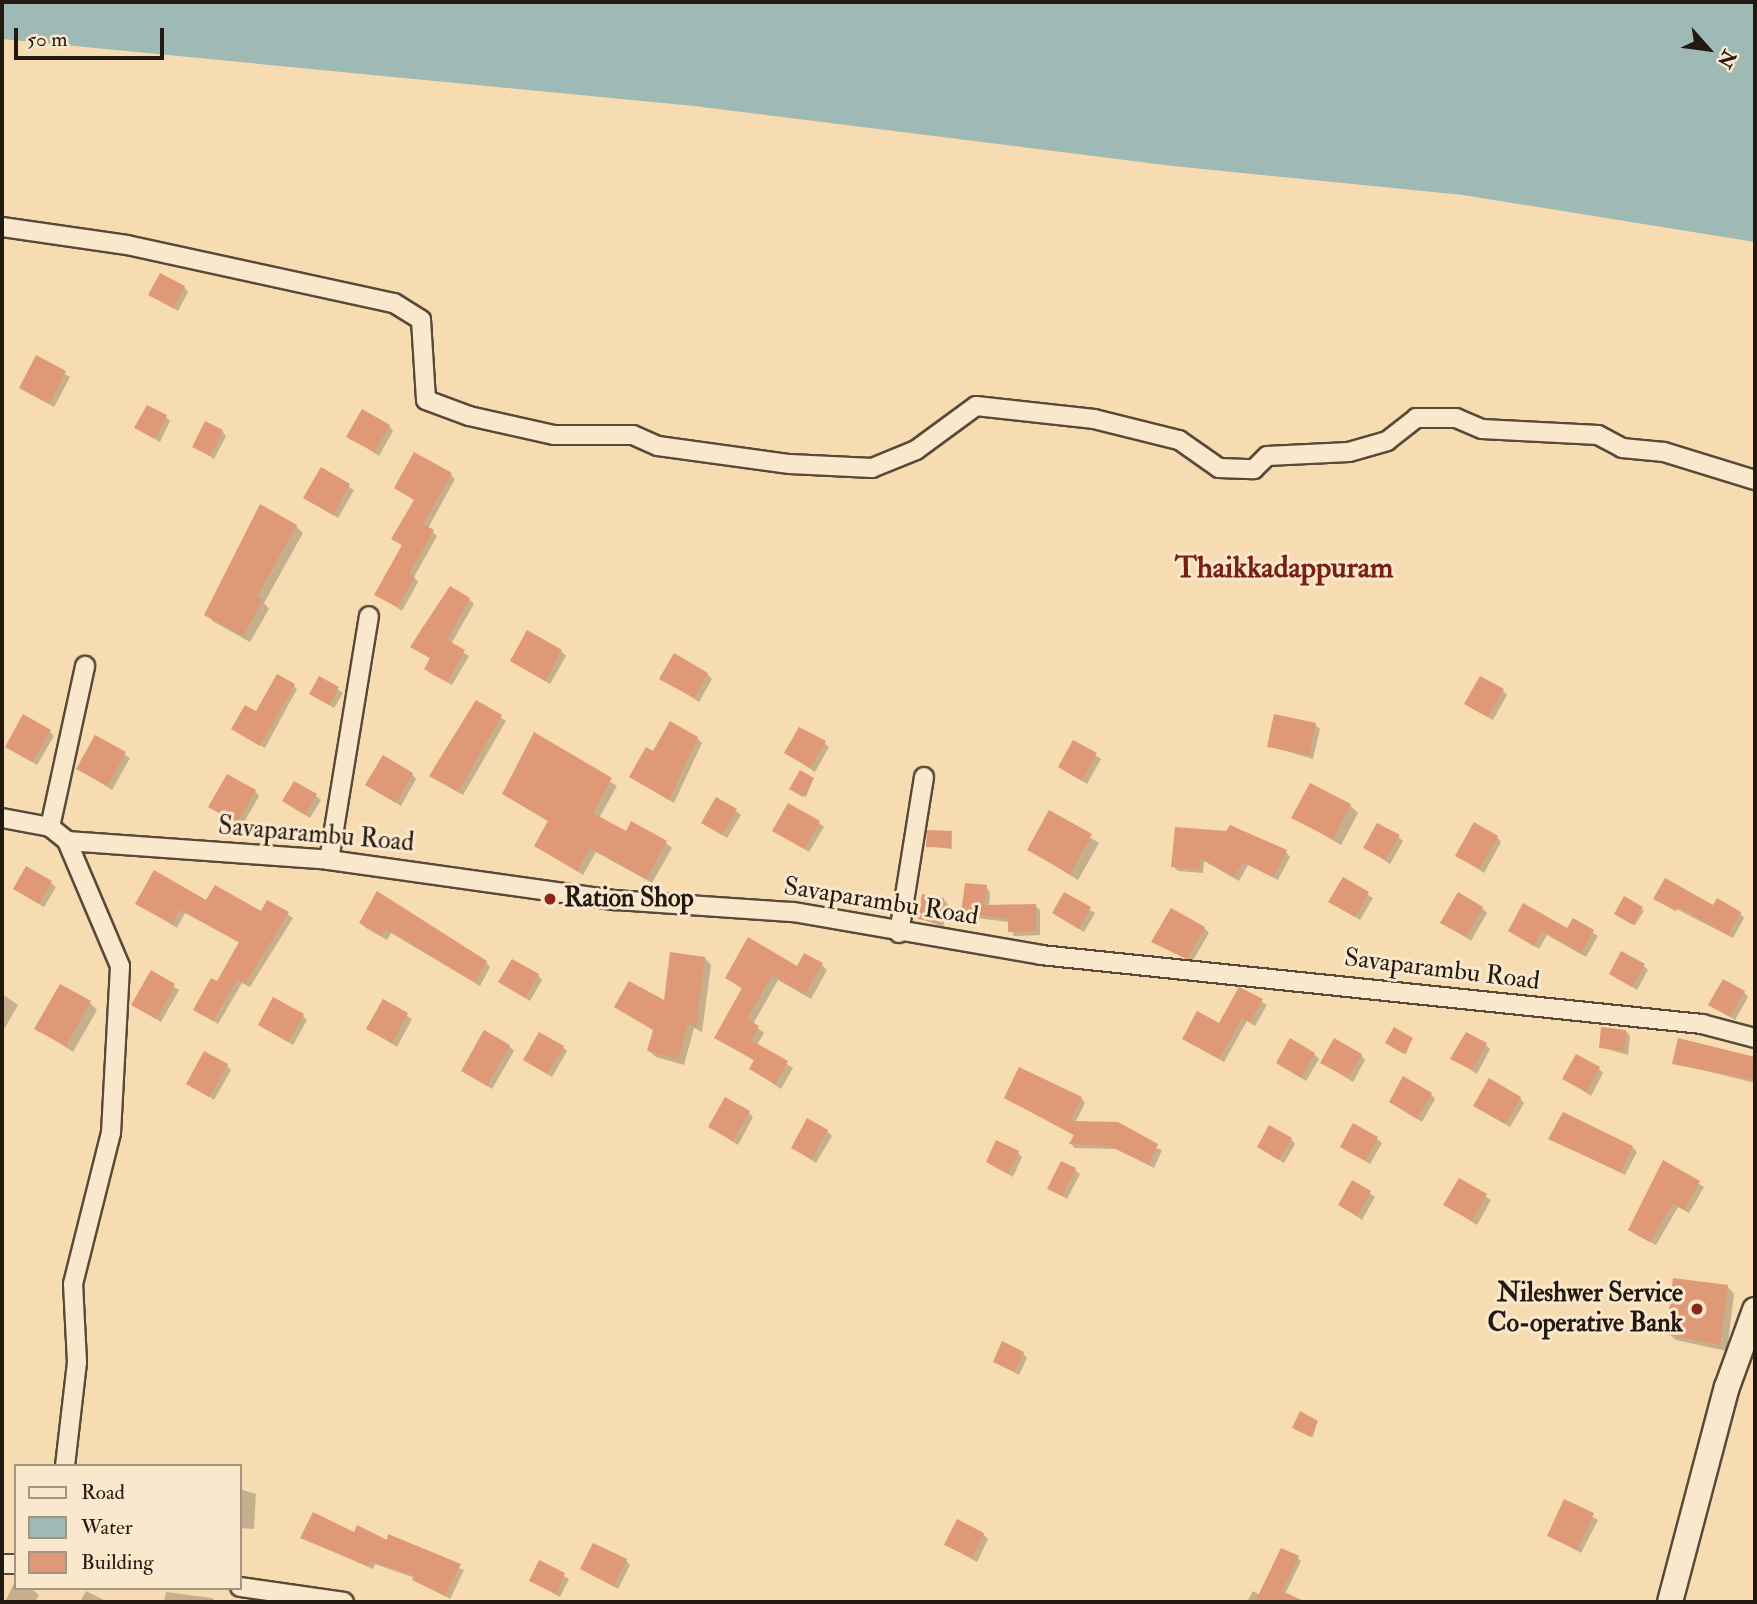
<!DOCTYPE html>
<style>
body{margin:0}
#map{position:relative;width:1757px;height:1604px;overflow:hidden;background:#f7dbb1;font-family:"IM FELL Double Pica",serif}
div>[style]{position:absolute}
.water>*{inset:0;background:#9fb9b4}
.shadow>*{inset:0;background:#0003}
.building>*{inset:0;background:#e09976}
.roads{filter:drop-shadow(2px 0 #584a3a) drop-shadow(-2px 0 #584a3a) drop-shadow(0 2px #584a3a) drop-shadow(0 -2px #584a3a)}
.street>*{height:18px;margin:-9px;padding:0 9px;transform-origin:9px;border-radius:9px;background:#fae8cc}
.secondary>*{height:24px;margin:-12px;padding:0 12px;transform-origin:12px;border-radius:12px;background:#fae8cc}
.dots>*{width:19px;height:19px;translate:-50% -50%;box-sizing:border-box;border:4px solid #fae8cc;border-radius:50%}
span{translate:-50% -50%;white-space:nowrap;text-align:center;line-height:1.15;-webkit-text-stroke:6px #fae8cc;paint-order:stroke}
.street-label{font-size:26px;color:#231913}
.poi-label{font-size:26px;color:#231913;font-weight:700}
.left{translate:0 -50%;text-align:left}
.right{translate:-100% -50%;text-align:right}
.quarter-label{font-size:30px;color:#7a1f14;font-weight:700}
.frame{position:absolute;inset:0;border:4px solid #231913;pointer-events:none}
.legend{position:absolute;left:14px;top:1464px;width:228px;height:126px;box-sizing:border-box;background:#fae8cc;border:2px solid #a49582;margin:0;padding:9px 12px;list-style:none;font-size:21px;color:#231913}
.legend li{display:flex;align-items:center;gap:14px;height:35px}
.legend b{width:35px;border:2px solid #a49582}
.north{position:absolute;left:1673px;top:14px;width:70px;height:70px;-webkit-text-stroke:5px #fae8cc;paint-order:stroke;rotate:118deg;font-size:19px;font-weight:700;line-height:28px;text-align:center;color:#231913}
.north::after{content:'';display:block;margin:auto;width:24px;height:32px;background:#231913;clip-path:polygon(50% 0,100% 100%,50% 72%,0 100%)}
.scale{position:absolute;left:14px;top:28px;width:150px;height:32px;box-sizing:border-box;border:4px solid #231913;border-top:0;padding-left:9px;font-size:21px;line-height:24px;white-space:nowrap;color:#231913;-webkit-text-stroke:5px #fae8cc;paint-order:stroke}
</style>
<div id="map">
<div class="water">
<i style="clip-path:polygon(2px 2px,1755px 2px,1755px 242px,1463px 195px,1173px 166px,694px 106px,2px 39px)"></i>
</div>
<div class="shadow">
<i style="clip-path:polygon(184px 287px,188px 292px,178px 311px,150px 295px)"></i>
<i style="clip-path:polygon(37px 358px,70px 377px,54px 407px,21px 388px)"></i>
<i style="clip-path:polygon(166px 417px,170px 421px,160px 442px,137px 428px)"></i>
<i style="clip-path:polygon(389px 426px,393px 431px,379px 456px,349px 436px)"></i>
<i style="clip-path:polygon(222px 431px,226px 436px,214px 459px,194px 446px)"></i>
<i style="clip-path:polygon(321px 470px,354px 490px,338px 518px,305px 498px)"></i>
<i style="clip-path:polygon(451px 475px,455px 479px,428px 528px,437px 536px,414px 577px,418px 582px,402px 611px,377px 594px,404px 547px,394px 539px,416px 501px,396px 488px)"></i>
<i style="clip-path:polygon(296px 526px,303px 533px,264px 603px,269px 609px,250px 642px,214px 622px,206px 614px)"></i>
<i style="clip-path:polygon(469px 599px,474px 604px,451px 644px,469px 656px,452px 685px,430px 673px,426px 668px,431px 659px,412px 647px,424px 625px,428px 628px)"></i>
<i style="clip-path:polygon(561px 651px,566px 656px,550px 684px,512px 661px)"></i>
<i style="clip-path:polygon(707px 674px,712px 679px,699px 702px,662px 678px)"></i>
<i style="clip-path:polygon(320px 678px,343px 693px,334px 708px,311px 694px)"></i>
<i style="clip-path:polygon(293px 685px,297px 689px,265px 748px,233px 729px)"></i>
<i style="clip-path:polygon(1503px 691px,1507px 695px,1493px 720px,1471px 708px)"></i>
<i style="clip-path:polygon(476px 702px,506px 721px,463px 795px,431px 776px)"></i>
<i style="clip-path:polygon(1315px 725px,1320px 729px,1313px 759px,1269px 746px)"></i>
<i style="clip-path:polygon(49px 731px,54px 736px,37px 765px,7px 746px)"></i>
<i style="clip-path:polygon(535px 735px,617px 786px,599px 818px,626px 833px,666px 843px,672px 848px,652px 883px,596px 852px,583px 875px,536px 846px,549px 822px,504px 794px)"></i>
<i style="clip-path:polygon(96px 737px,130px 758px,112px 790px,78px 768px)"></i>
<i style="clip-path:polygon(697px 738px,702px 743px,674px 803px,631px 777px,654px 753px)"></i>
<i style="clip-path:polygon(1074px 742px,1101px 759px,1087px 784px,1060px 767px)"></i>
<i style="clip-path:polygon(824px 743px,829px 747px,815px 772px,787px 753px)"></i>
<i style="clip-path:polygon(412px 774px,416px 779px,401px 806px,368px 785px)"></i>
<i style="clip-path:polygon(813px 779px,806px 797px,793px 790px)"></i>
<i style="clip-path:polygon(255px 791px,259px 796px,242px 826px,211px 807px)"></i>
<i style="clip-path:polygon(316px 796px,321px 800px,310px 818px,284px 801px)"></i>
<i style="clip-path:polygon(1350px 805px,1358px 813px,1341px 845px,1294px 818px)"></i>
<i style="clip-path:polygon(736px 811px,741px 815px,727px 838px,704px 823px)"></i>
<i style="clip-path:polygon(1050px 812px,1099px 843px,1078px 880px,1029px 850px)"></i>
<i style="clip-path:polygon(819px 823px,824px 827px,809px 852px,774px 830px)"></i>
<i style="clip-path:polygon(1177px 829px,1286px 852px,1290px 857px,1278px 880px,1248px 865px,1239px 881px,1204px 861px,1203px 873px,1178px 871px,1173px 866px)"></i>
<i style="clip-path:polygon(951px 833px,952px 849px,928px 846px)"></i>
<i style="clip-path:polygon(1398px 837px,1403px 841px,1390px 864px,1365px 847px)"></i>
<i style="clip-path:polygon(1497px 837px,1501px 842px,1484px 873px,1457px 855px)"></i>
<i style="clip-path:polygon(1343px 880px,1373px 898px,1360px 920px,1331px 902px)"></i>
<i style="clip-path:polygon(51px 883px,56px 887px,44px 907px,15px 889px)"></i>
<i style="clip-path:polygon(986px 887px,990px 892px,989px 906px,1035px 906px,1040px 910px,1040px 935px,1014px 936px,1009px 922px,968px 917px,963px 912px)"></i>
<i style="clip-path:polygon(378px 894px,486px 962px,490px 967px,480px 986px,391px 933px,387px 940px,366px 928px,361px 923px)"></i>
<i style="clip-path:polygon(1065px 894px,1095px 913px,1084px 932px,1054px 913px)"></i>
<i style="clip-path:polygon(1655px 898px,1740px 913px,1744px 918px,1733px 938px)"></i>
<i style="clip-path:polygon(943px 899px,948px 904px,943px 927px,919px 918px)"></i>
<i style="clip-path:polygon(1625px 899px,1644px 911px,1635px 925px,1618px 916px)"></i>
<i style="clip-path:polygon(268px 902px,293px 918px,250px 987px,242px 983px,218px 1024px,195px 1009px,217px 983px,240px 943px,185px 913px,177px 928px,137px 903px,261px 914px)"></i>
<i style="clip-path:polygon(1482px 908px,1487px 913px,1471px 941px,1443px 922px)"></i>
<i style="clip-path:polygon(1573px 920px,1598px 936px,1586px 957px,1547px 935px,1539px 949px,1510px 931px,1568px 930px)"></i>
<i style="clip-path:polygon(1204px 928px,1209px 933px,1192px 962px,1153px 942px)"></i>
<i style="clip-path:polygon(705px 958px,711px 965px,702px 1032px,694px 1028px,684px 1065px,656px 1057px,649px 1051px,655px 1031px,616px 1007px,665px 1003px)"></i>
<i style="clip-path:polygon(822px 965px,827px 970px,811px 999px,778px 980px,753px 1024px,764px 1033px,757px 1045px,793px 1068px,781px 1089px,751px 1069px,755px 1061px,717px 1037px,743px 989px,727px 978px)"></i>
<i style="clip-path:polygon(1644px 966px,1648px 970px,1637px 990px,1611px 974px)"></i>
<i style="clip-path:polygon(151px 973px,179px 990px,161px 1022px,133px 1005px)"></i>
<i style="clip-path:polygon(538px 975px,542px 980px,530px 1001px,500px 982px)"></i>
<i style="clip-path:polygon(1239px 989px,1267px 1005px,1255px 1026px,1247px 1021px,1224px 1062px,1184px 1038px,1219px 1025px)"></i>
<i style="clip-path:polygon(1744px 992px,1748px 997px,1735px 1020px,1710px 1005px)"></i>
<i style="clip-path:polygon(2px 994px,18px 1005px,3px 1031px,2px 1030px)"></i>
<i style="clip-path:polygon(384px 1001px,412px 1019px,397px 1047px,368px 1029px)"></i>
<i style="clip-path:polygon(90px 1003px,97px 1010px,73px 1052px,37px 1029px)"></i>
<i style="clip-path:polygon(303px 1016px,307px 1020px,293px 1045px,260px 1025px)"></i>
<i style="clip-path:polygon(1626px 1031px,1630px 1036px,1628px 1055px,1600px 1047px)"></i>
<i style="clip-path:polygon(1412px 1039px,1406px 1054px,1389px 1045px)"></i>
<i style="clip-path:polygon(1486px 1045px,1490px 1049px,1477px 1074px,1453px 1058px)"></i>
<i style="clip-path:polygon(509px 1046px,514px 1051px,492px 1089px,463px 1071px)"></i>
<i style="clip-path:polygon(563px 1047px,567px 1051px,552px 1077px,525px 1060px)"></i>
<i style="clip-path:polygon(1709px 1051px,1755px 1059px,1755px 1083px,1674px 1063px)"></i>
<i style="clip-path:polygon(1314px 1054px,1319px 1059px,1306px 1081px,1278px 1063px)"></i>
<i style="clip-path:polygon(1361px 1055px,1365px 1060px,1353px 1082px,1322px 1062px)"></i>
<i style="clip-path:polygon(227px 1065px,231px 1070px,214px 1100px,188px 1083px)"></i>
<i style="clip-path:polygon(1599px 1069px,1603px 1073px,1591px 1096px,1564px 1078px)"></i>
<i style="clip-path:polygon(1431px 1094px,1435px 1099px,1422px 1122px,1391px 1102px)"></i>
<i style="clip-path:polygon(1006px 1097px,1081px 1098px,1085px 1103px,1075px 1123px,1162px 1150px,1154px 1168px,1116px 1149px,1075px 1148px,1071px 1144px,1075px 1136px)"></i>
<i style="clip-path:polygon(1520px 1098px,1524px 1103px,1510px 1127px,1475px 1105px)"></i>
<i style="clip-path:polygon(748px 1112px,753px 1117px,738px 1145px,710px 1127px)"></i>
<i style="clip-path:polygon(827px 1131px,832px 1136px,816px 1163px,793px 1148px)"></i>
<i style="clip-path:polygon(1550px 1138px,1632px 1147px,1637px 1152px,1625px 1175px)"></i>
<i style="clip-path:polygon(1291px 1139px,1295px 1144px,1284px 1163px,1259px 1147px)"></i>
<i style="clip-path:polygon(1377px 1139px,1382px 1143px,1370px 1164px,1342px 1146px)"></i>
<i style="clip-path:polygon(1018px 1153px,1022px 1157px,1013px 1177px,988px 1162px)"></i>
<i style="clip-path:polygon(1664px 1163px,1704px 1187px,1689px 1213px,1678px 1207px,1656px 1245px,1635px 1234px)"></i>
<i style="clip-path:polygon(1075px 1170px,1080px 1174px,1067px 1199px,1049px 1188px)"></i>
<i style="clip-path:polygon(1459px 1181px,1491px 1200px,1477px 1225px,1445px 1205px)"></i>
<i style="clip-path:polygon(1353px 1182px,1375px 1197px,1362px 1220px,1340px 1205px)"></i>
<i style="clip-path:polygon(1727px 1286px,1734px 1294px,1727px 1351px,1676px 1340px,1668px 1333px)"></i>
<i style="clip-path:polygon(1023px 1353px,1027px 1358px,1019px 1375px,995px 1361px)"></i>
<i style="clip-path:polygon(1317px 1422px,1313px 1437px,1296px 1429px)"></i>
<i style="clip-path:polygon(240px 1489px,256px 1494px,254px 1529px,240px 1528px)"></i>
<i style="clip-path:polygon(1565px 1501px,1598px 1520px,1581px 1553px,1549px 1535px)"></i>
<i style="clip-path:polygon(983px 1534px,988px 1539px,977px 1562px,946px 1545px)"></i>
<i style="clip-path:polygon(302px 1538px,388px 1542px,464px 1570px,450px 1599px,415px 1578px,375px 1564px,373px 1569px)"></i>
<i style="clip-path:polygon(1298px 1558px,1301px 1561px,1285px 1594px,1302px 1602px,1247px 1602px,1253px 1591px,1260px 1595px)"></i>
<i style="clip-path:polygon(626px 1560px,630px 1565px,618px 1589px,582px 1569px)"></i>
<i style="clip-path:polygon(539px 1563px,569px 1579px,560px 1597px,531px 1581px)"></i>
<i style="clip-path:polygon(15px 1581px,16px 1588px,30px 1588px,39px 1595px,35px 1602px,5px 1602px)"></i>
<i style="clip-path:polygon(86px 1591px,108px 1602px,80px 1602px)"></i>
<i style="clip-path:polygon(166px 1592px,212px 1598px,216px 1602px,164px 1602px)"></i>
</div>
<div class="building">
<i style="clip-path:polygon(160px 273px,185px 286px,173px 308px,148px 295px)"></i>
<i style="clip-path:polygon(36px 355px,66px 371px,49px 404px,19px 388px)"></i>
<i style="clip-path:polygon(147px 405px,167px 415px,155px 439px,134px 428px)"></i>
<i style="clip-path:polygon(362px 409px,390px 425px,374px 452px,346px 437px)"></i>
<i style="clip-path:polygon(205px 421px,223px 430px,210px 456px,192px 447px)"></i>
<i style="clip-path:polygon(414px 452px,452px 473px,423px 524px,434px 530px,409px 573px,415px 576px,397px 607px,374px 595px,402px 545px,391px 539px,414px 500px,394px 488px)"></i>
<i style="clip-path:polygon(321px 467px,350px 484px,333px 515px,303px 498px)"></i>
<i style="clip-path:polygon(260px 504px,297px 525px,257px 596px,263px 600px,243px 636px,204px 615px)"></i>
<i style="clip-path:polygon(450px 586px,470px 598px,447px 640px,465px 650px,447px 682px,424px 669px,430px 658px,410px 647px)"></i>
<i style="clip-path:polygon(527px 630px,562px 650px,545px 681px,510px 661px)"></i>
<i style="clip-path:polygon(674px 653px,708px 673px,694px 698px,659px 679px)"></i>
<i style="clip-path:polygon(277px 674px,295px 684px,260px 746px,231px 729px,245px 705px,256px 711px)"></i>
<i style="clip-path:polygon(319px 676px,339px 687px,329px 705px,309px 694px)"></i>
<i style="clip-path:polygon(1480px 676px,1504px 689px,1488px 717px,1464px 704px)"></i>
<i style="clip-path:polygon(476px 700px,502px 715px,458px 792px,429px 776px)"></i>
<i style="clip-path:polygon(23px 714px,51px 730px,32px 762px,5px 747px)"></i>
<i style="clip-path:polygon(1274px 714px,1316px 723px,1309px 755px,1267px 747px)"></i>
<i style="clip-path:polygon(670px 721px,698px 737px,669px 800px,629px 777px,646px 747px,653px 751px)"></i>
<i style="clip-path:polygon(799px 727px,826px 741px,810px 768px,784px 753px)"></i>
<i style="clip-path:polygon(534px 732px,612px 778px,593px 813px,626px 831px,631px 821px,667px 841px,646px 879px,590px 848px,577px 871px,534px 846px,548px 821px,502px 794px)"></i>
<i style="clip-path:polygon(95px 735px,126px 752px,107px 786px,76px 769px)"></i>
<i style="clip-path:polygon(1073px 740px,1097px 753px,1082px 781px,1058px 767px)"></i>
<i style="clip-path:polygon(383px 755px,413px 773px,396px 803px,365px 785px)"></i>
<i style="clip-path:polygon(800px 770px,814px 778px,803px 797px,789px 789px)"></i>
<i style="clip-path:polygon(227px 774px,256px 790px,237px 823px,208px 807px)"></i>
<i style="clip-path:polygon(294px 781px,317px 794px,305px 815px,282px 801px)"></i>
<i style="clip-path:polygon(1310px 783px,1351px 804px,1333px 839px,1291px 818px)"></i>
<i style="clip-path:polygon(716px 797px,737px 809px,722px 835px,701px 823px)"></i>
<i style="clip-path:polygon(788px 803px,820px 821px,804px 849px,772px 831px)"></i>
<i style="clip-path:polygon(1049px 810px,1092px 834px,1070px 874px,1027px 850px)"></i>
<i style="clip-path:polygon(1474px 822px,1498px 836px,1479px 869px,1455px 856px)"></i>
<i style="clip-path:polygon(1377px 823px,1400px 835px,1385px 860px,1363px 848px)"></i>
<i style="clip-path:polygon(1230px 825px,1287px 850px,1273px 877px,1243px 862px,1234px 877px,1200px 858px,1199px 869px,1171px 867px,1175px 827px,1226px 831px)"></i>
<i style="clip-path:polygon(927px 830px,952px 831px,951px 848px,926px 847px)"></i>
<i style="clip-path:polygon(26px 866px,52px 881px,39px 904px,13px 889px)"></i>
<i style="clip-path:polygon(154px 870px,206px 900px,215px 885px,261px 911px,267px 900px,289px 912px,245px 984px,237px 979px,213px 1021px,193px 1010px,211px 978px,217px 981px,239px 942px,180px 909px,172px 924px,135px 904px)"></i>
<i style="clip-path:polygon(1343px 877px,1369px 892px,1355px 917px,1328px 902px)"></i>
<i style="clip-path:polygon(1665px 878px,1713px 905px,1717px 898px,1741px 912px,1728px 935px,1678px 907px,1676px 911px,1653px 899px)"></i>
<i style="clip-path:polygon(965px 883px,987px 885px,984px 905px,1036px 904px,1036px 931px,1008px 932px,1008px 919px,961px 913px)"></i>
<i style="clip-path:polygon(377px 891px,487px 961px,475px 982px,386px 929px,382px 936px,359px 923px)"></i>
<i style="clip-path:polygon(1064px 892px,1091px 907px,1079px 929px,1052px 913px)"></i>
<i style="clip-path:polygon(1458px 892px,1483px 907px,1466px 937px,1440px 923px)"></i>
<i style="clip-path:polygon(922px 894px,944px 898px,939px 923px,918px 919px)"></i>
<i style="clip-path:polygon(1624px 896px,1643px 907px,1633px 925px,1614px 914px)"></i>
<i style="clip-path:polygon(1523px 903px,1567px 928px,1573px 918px,1594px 930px,1581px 953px,1542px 931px,1534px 946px,1508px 931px)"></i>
<i style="clip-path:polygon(1171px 908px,1205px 927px,1187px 959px,1151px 942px)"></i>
<i style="clip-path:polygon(748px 937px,797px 966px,804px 953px,823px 963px,805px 994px,772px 975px,747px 1019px,759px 1026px,751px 1040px,788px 1061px,775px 1084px,749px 1069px,754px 1060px,714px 1038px,742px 988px,725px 978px)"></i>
<i style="clip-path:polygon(1621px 951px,1645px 964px,1632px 987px,1609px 974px)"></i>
<i style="clip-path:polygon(670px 952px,705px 957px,696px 1028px,688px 1023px,678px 1059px,647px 1051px,653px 1030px,614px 1007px,629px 981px,664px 1000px)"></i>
<i style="clip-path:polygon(512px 959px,539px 974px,525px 998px,498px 982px)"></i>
<i style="clip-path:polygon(151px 970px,175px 984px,156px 1019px,131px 1005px)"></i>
<i style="clip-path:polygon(1723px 979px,1745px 991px,1730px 1017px,1708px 1005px)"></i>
<i style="clip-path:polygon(60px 984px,91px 1001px,66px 1046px,34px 1029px)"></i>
<i style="clip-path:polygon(1239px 987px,1263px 999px,1250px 1022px,1242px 1018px,1219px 1059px,1182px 1039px,1197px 1011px,1219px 1023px)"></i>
<i style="clip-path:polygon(273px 997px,304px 1014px,288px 1042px,258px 1025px)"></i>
<i style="clip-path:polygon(383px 999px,408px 1013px,392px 1043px,366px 1029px)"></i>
<i style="clip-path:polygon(1394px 1027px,1413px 1038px,1404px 1054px,1385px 1043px)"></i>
<i style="clip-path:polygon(1601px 1027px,1626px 1030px,1624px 1051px,1599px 1048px)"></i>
<i style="clip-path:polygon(484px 1030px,510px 1045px,487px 1086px,461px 1071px)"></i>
<i style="clip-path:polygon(539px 1032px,564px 1046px,547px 1074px,523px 1060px)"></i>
<i style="clip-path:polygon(1466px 1032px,1487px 1043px,1472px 1070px,1450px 1059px)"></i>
<i style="clip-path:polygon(1290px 1038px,1315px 1053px,1301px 1078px,1276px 1063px)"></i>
<i style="clip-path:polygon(1334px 1038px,1362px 1054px,1348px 1078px,1320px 1063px)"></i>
<i style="clip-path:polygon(1678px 1038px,1755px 1057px,1755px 1080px,1672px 1064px)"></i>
<i style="clip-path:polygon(204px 1051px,228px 1064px,209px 1097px,186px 1084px)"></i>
<i style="clip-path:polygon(1576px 1054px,1600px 1067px,1586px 1092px,1562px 1079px)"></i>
<i style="clip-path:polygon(1019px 1067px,1082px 1097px,1070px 1121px,1118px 1122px,1158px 1144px,1149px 1164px,1109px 1146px,1069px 1144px,1074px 1135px,1004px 1098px)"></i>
<i style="clip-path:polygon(1403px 1076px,1432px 1093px,1417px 1119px,1389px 1102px)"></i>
<i style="clip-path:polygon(1489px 1078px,1521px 1097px,1505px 1124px,1473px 1106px)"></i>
<i style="clip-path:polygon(725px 1097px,750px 1111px,733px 1141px,708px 1127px)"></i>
<i style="clip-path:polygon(1563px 1112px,1633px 1146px,1620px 1172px,1548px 1139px)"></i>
<i style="clip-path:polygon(807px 1118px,828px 1130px,811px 1159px,791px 1148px)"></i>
<i style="clip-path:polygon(1353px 1123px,1378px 1137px,1365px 1161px,1340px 1147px)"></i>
<i style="clip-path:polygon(1269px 1125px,1292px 1138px,1279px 1160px,1257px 1147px)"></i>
<i style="clip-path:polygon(996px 1140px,1019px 1151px,1008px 1174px,986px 1162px)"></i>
<i style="clip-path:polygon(1663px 1160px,1700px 1181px,1684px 1210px,1673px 1203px,1650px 1242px,1628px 1230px)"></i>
<i style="clip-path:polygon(1061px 1161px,1076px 1168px,1062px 1196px,1047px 1189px)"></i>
<i style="clip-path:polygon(1459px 1178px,1487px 1194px,1472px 1221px,1443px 1205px)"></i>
<i style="clip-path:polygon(1352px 1180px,1371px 1191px,1357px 1216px,1338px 1205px)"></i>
<i style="clip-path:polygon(1673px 1278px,1728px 1285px,1720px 1345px,1666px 1334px)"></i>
<i style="clip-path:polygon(1002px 1341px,1024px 1352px,1014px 1372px,993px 1362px)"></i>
<i style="clip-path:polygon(1300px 1411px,1318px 1421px,1311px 1437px,1292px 1428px)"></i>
<i style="clip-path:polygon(1564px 1499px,1594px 1513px,1577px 1550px,1547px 1536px)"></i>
<i style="clip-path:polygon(313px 1512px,354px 1532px,357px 1525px,387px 1540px,388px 1534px,461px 1564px,445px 1596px,412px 1580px,414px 1576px,370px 1561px,368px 1566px,300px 1538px)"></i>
<i style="clip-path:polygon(957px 1519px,984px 1533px,972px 1558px,944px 1545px)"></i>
<i style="clip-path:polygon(593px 1543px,627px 1559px,613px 1586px,580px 1569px)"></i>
<i style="clip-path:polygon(1281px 1548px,1299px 1556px,1282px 1591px,1306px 1602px,1255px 1602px)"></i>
<i style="clip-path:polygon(539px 1560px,565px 1573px,556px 1594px,529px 1581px)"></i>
</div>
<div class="roads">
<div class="street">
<i style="left:2px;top:227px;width:126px;rotate:8.2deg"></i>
<i style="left:127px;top:245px;width:273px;rotate:12.3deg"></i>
<i style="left:394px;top:303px;width:32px;rotate:32deg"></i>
<i style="left:421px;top:320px;width:80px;rotate:86.4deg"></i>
<i style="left:426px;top:400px;width:46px;rotate:20.4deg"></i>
<i style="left:469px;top:416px;width:87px;rotate:12.6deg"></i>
<i style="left:554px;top:435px;width:79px"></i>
<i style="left:633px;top:435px;width:27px;rotate:24deg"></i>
<i style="left:658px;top:446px;width:133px;rotate:7.8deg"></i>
<i style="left:790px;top:464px;width:82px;rotate:2.8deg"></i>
<i style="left:872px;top:468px;width:48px;rotate:-22.2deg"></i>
<i style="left:916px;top:450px;width:74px;rotate:-36.3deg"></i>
<i style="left:976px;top:406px;width:119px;rotate:6.3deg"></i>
<i style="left:1094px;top:419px;width:88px;rotate:13.9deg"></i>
<i style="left:1179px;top:440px;width:49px;rotate:35deg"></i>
<i style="left:1219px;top:468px;width:35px;rotate:2deg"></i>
<i style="left:1254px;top:469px;width:18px;rotate:-45deg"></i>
<i style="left:1267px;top:456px;width:82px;rotate:-2.8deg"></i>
<i style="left:1349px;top:452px;width:40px;rotate:-16deg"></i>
<i style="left:1387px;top:441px;width:37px;rotate:-38deg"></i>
<i style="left:1416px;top:418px;width:40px"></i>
<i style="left:1456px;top:418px;width:28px;rotate:23deg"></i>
<i style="left:1482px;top:429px;width:116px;rotate:3deg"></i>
<i style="left:1598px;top:435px;width:27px;rotate:28deg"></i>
<i style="left:1622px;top:448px;width:42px;rotate:5.4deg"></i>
<i style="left:1664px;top:452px;width:95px;rotate:17.1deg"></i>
<i style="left:2px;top:818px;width:49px;rotate:10.6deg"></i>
<i style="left:50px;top:827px;width:22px;rotate:39deg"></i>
<i style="left:67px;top:841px;width:263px;rotate:4.1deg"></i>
<i style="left:329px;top:860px;width:289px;rotate:8deg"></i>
<i style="left:615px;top:900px;width:178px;rotate:3.9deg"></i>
<i style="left:793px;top:912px;width:252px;rotate:9.8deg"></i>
<i style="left:1041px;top:955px;width:665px;rotate:5.96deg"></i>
<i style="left:1702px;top:1024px;width:55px;rotate:14.8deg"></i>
<i style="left:50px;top:827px;width:165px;rotate:-77.7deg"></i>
<i style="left:329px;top:860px;width:247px;rotate:-80.7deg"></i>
<i style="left:899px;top:933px;width:158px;rotate:-80.9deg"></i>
<i style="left:65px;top:1466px;width:105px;rotate:-83.4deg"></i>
<i style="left:77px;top:1362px;width:78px;rotate:-92.9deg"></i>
<i style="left:73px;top:1284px;width:156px;rotate:-75.9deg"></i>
<i style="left:111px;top:1133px;width:167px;rotate:-86.9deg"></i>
<i style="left:120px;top:966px;width:136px;rotate:-113deg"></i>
<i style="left:2px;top:1564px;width:14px"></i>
<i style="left:240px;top:1587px;width:105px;rotate:8.2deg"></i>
</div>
<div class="secondary">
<i style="left:1670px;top:1602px;width:222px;rotate:-75.2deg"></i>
<i style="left:1727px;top:1387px;width:82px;rotate:-70deg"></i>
</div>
</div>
<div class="dots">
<i style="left:550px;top:899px;background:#8f2418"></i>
<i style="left:1697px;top:1309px;background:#8f2418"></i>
</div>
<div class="street-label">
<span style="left:316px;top:835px;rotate:5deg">Savaparambu Road</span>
<span style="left:881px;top:902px;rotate:9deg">Savaparambu Road</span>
<span style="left:1442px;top:970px;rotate:7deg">Savaparambu Road</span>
</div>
<div class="poi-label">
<span class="left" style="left:564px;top:899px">Ration Shop</span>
<span class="right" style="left:1683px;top:1309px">Nileshwer Service<br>Co-operative Bank</span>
</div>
<div class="quarter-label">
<span style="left:1284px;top:568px">Thaikkadappuram</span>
</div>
<div class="frame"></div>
<ul class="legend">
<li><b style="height:9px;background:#fae8cc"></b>Road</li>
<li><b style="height:19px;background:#9fb9b4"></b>Water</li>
<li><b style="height:19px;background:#e09976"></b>Building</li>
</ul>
<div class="north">N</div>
<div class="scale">50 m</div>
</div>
